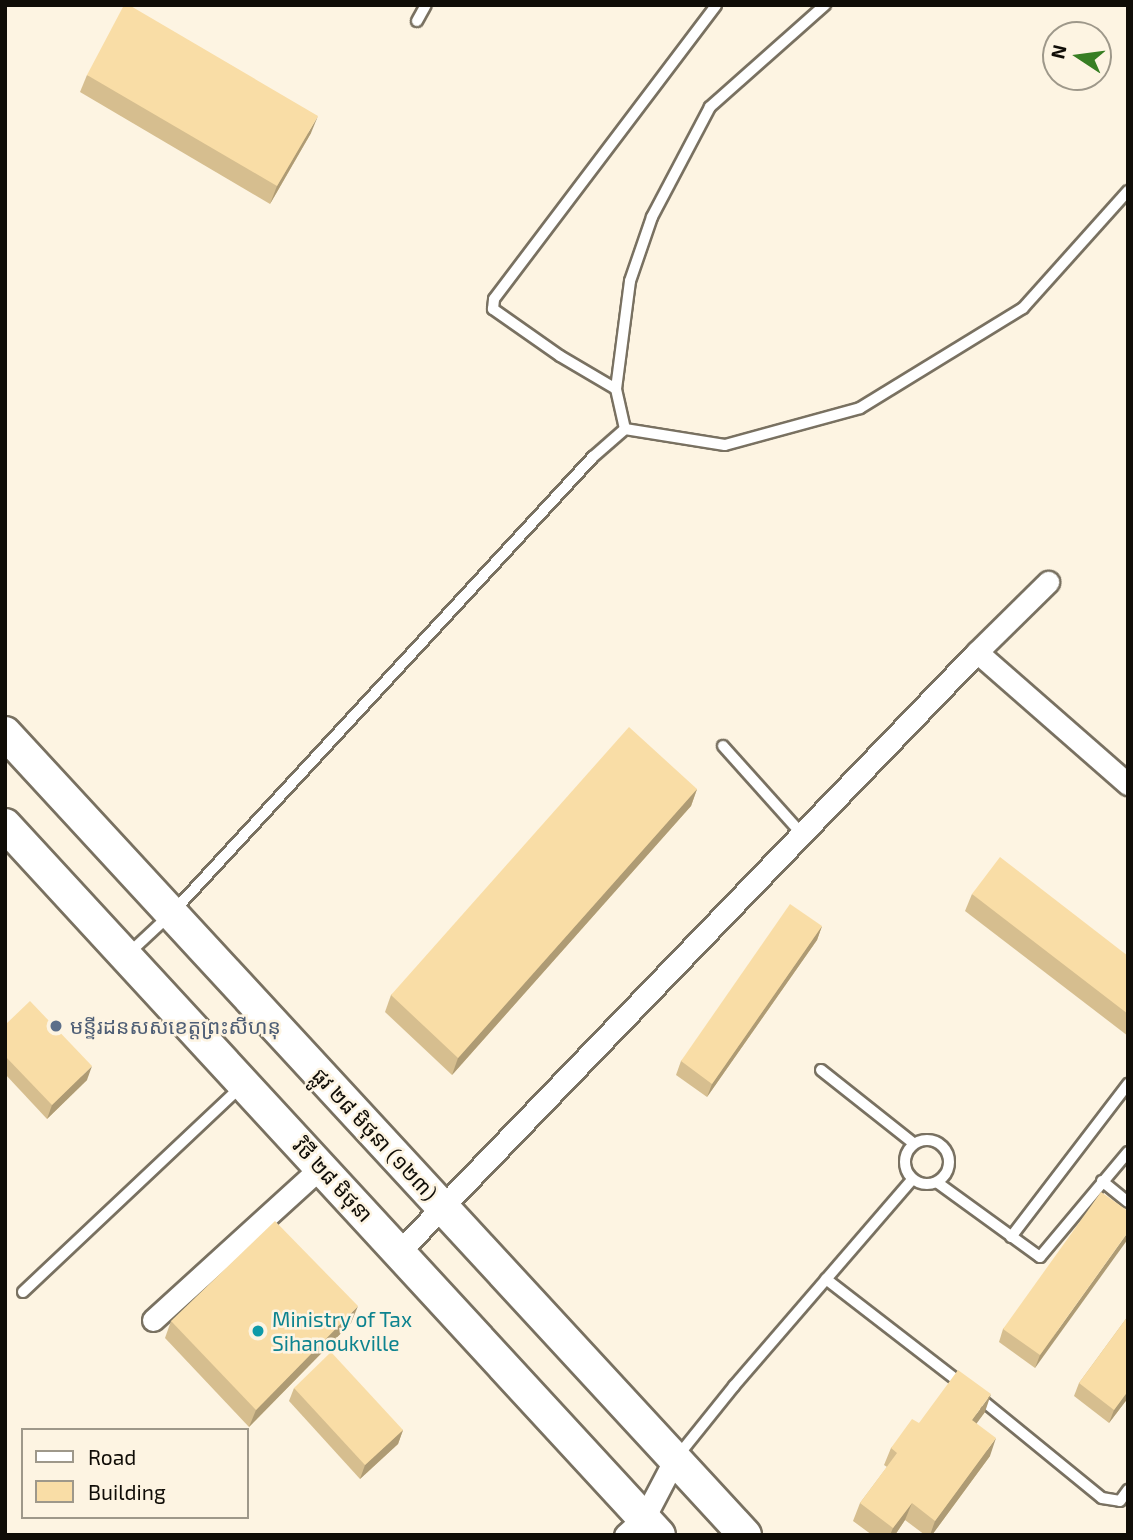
<!DOCTYPE html>
<meta charset="utf-8">
<style>
body{margin:0}
#map{position:relative;width:1133px;height:1540px;overflow:hidden;background:#fdf4e2;font-family:"Exo 2","Noto Sans Khmer",sans-serif}
div>[style]{position:absolute}
.roads{filter:drop-shadow(2px 0 #797161) drop-shadow(-2px 0 #797161) drop-shadow(0 2px #797161) drop-shadow(0 -2px #797161)}
.lane>*{height:10px;margin:-5px;padding:0 5px;transform-origin:5px;border-radius:5px;background:#fff}
.lane>.ring{margin:-5px;padding:0;box-sizing:content-box;background:none;border:10px solid #fff;border-radius:50%}
.street>*{height:21px;margin:-10.5px;padding:0 10.5px;transform-origin:10.5px;border-radius:10.5px;background:#fff}
.secondary>*{height:32px;margin:-16px;padding:0 16px;transform-origin:16px;border-radius:16px;background:#fff}
.wall>*{inset:0;background:#d6be8f}
.shaded-wall>*{inset:0;background:#ae9b74}
.building>*{inset:0;background:#f9dda6}
.dots>*{width:19px;height:19px;translate:-50% -50%;box-sizing:border-box;border:4px solid #fdf4e2;border-radius:50%}
span{translate:-50% -50%;white-space:nowrap;text-align:center;line-height:1.15;-webkit-text-stroke:5px #fdf4e2;paint-order:stroke}
.service-label{font-size:21px;color:#4e5e75}
.left{translate:0 -50%;text-align:left}
.street-label{font-size:21px;color:#100d07}
.culture-label{font-size:21px;color:#0d838f}
.frame{position:absolute;inset:0;border:7px solid #100d07;pointer-events:none}
.legend{position:absolute;left:21px;top:1428px;width:228px;height:91px;box-sizing:border-box;background:#fdf4e2;border:2px solid #9e988a;margin:0;padding:9px 12px;list-style:none;font-size:21px;color:#100d07}
.legend li{display:flex;align-items:center;gap:14px;height:35px}
.legend b{width:35px;border:2px solid #9e988a}
.north{position:absolute;left:1042px;top:21px;width:70px;height:70px;box-sizing:border-box;background:#fdf4e2;border:2px solid #9e988a;border-radius:50%;rotate:283deg;font-size:19px;font-weight:700;line-height:28px;text-align:center;color:#100d07}
.north::after{content:'';display:block;margin:auto;width:24px;height:32px;background:#377e23;clip-path:polygon(50% 0,100% 100%,50% 72%,0 100%)}
</style>
<div id="map">
<div class="roads">
<div class="lane">
<i style="left:417px;top:21px;width:18px;rotate:-61deg"></i>
<i style="left:616px;top:389px;width:65px;rotate:-149.5deg"></i>
<i style="left:560px;top:356px;width:82px;rotate:-145deg"></i>
<i style="left:493px;top:309px;width:10px;rotate:-84deg"></i>
<i style="left:494px;top:299px;width:368px;rotate:-52.9deg"></i>
<i style="left:625px;top:429px;width:101px;rotate:9.1deg"></i>
<i style="left:725px;top:445px;width:140px;rotate:-15.3deg"></i>
<i style="left:860px;top:408px;width:191px;rotate:-31.5deg"></i>
<i style="left:1023px;top:308px;width:157px;rotate:-48.1deg"></i>
<i style="left:625px;top:429px;width:41px;rotate:-102.7deg"></i>
<i style="left:616px;top:389px;width:109px;rotate:-82.6deg"></i>
<i style="left:630px;top:281px;width:68px;rotate:-71deg"></i>
<i style="left:652px;top:217px;width:124px;rotate:-62.2deg"></i>
<i style="left:710px;top:107px;width:154px;rotate:-41.6deg"></i>
<i style="left:723px;top:746px;width:118px;rotate:48.1deg"></i>
<i style="left:128px;top:954px;width:60px;rotate:-43deg"></i>
<i style="left:172px;top:913px;width:621px;rotate:-47.29deg"></i>
<i style="left:593px;top:457px;width:43px;rotate:-41.2deg"></i>
<i style="left:821px;top:1070px;width:117px;rotate:38.4deg"></i>
<i class="ring" style="left:905px;top:1140px;width:34px;height:34px"></i>
<i style="left:1102px;top:1181px;width:33px;rotate:39deg"></i>
<i style="left:938px;top:1183px;width:126px;rotate:36deg"></i>
<i style="left:1040px;top:1257px;width:137px;rotate:-50deg"></i>
<i style="left:1011px;top:1237px;width:193px;rotate:-52.6deg"></i>
<i style="left:826px;top:1279px;width:172px;rotate:37.7deg"></i>
<i style="left:23px;top:1292px;width:302px;rotate:-43.3deg"></i>
<i style="left:977px;top:1396px;width:161px;rotate:39.2deg"></i>
<i style="left:1102px;top:1498px;width:18px;rotate:9deg"></i>
<i style="left:1120px;top:1501px;width:14px;rotate:-54deg"></i>
<i style="left:677px;top:1457px;width:91px;rotate:-51.2deg"></i>
<i style="left:734px;top:1386px;width:272px;rotate:-49.2deg"></i>
</div>
<div class="street">
<i style="left:977px;top:652px;width:201px;rotate:41.2deg"></i>
<i style="left:399px;top:1252px;width:833px;rotate:-46.07deg"></i>
<i style="left:977px;top:652px;width:100px;rotate:-44.6deg"></i>
<i style="left:153px;top:1320px;width:227px;rotate:-42.3deg"></i>
<i style="left:625px;top:1535px;width:25px;rotate:-42deg"></i>
<i style="left:644px;top:1518px;width:67px;rotate:-62.3deg"></i>
</div>
<div class="secondary">
<i style="left:5px;top:733px;width:1091px;rotate:47.3deg"></i>
<i style="left:5px;top:825px;width:965px;rotate:47.35deg"></i>
</div>
</div>
<div class="wall">
<i style="clip-path:polygon(87px 75px,311px 133px,270px 204px,80px 92px)"></i>
<i style="clip-path:polygon(697px 789px,691px 806px,452px 1075px,385px 1012px,391px 995px)"></i>
<i style="clip-path:polygon(972px 894px,1128px 956px,1128px 1036px,965px 911px)"></i>
<i style="clip-path:polygon(822px 926px,817px 940px,707px 1097px,676px 1075px,681px 1061px)"></i>
<i style="clip-path:polygon(5px 1025px,87px 1080px,47px 1119px,5px 1074px)"></i>
<i style="clip-path:polygon(1128px 1211px,1035px 1368px,999px 1342px,1003px 1329px)"></i>
<i style="clip-path:polygon(1128px 1316px,1128px 1398px,1109px 1423px,1074px 1396px,1079px 1383px)"></i>
<i style="clip-path:polygon(171px 1321px,351px 1323px,249px 1427px,165px 1338px)"></i>
<i style="clip-path:polygon(294px 1388px,403px 1430px,398px 1444px,360px 1479px,289px 1401px)"></i>
<i style="clip-path:polygon(985px 1412px,976px 1423px,990px 1456px,932px 1535px,925px 1535px,905px 1520px,895px 1535px,872px 1535px,853px 1521px,860px 1503px,887px 1467px,884px 1465px,891px 1448px,919px 1423px)"></i>
</div>
<div class="shaded-wall">
<i style="clip-path:polygon(318px 116px,311px 133px,270px 204px,277px 186px)"></i>
<i style="clip-path:polygon(697px 789px,691px 806px,452px 1075px,458px 1058px)"></i>
<i style="clip-path:polygon(822px 926px,817px 940px,707px 1097px,712px 1084px)"></i>
<i style="clip-path:polygon(92px 1066px,87px 1080px,47px 1119px,52px 1105px)"></i>
<i style="clip-path:polygon(1128px 1232px,1128px 1239px,1035px 1368px,1040px 1355px)"></i>
<i style="clip-path:polygon(358px 1306px,351px 1323px,249px 1427px,256px 1410px)"></i>
<i style="clip-path:polygon(1128px 1391px,1128px 1398px,1109px 1423px,1114px 1410px)"></i>
<i style="clip-path:polygon(991px 1394px,985px 1412px,966px 1438px,972px 1420px)"></i>
<i style="clip-path:polygon(403px 1430px,398px 1444px,360px 1479px,365px 1465px)"></i>
<i style="clip-path:polygon(996px 1438px,990px 1456px,932px 1535px,930px 1535px,935px 1521px)"></i>
<i style="clip-path:polygon(912px 1503px,905px 1520px,895px 1535px,890px 1535px,893px 1528px)"></i>
</div>
<div class="building">
<i style="clip-path:polygon(124px 5px,129px 5px,318px 116px,277px 186px,87px 75px)"></i>
<i style="clip-path:polygon(629px 727px,697px 789px,458px 1058px,391px 995px)"></i>
<i style="clip-path:polygon(1000px 857px,1128px 956px,1128px 1014px,972px 894px)"></i>
<i style="clip-path:polygon(790px 904px,822px 926px,712px 1084px,681px 1061px)"></i>
<i style="clip-path:polygon(30px 1001px,92px 1066px,52px 1105px,5px 1056px,5px 1025px)"></i>
<i style="clip-path:polygon(1101px 1192px,1128px 1211px,1128px 1232px,1040px 1355px,1003px 1329px)"></i>
<i style="clip-path:polygon(275px 1221px,358px 1306px,256px 1410px,171px 1321px)"></i>
<i style="clip-path:polygon(1128px 1316px,1128px 1391px,1114px 1410px,1079px 1383px)"></i>
<i style="clip-path:polygon(331px 1352px,403px 1430px,365px 1465px,294px 1388px)"></i>
<i style="clip-path:polygon(958px 1370px,991px 1394px,972px 1420px,996px 1438px,935px 1521px,912px 1503px,893px 1528px,860px 1503px,897px 1453px,891px 1448px,912px 1419px,919px 1423px)"></i>
</div>
<div class="dots">
<i style="left:56px;top:1026px;background:#5c6f8a"></i>
<i style="left:258px;top:1331px;background:#0f9aa8"></i>
</div>
<div class="service-label">
<span class="left" style="left:70px;top:1026px">មន្ទីរដនសសខេត្តព្រះសីហនុ</span>
</div>
<div class="street-label">
<span style="left:375px;top:1134px;rotate:47deg">ផ្លូវ ២៨ មិថុនា (១២៣)</span>
<span style="left:333px;top:1180px;rotate:47deg">វិថី ២៨ មិថុនា</span>
</div>
<div class="culture-label">
<span class="left" style="left:272px;top:1331px">Ministry of Tax<br>Sihanoukville</span>
</div>
<div class="frame"></div>
<ul class="legend">
<li><b style="height:9px;background:#fff"></b>Road</li>
<li><b style="height:19px;background:#f9dda6"></b>Building</li>
</ul>
<div class="north">N</div>
</div>
